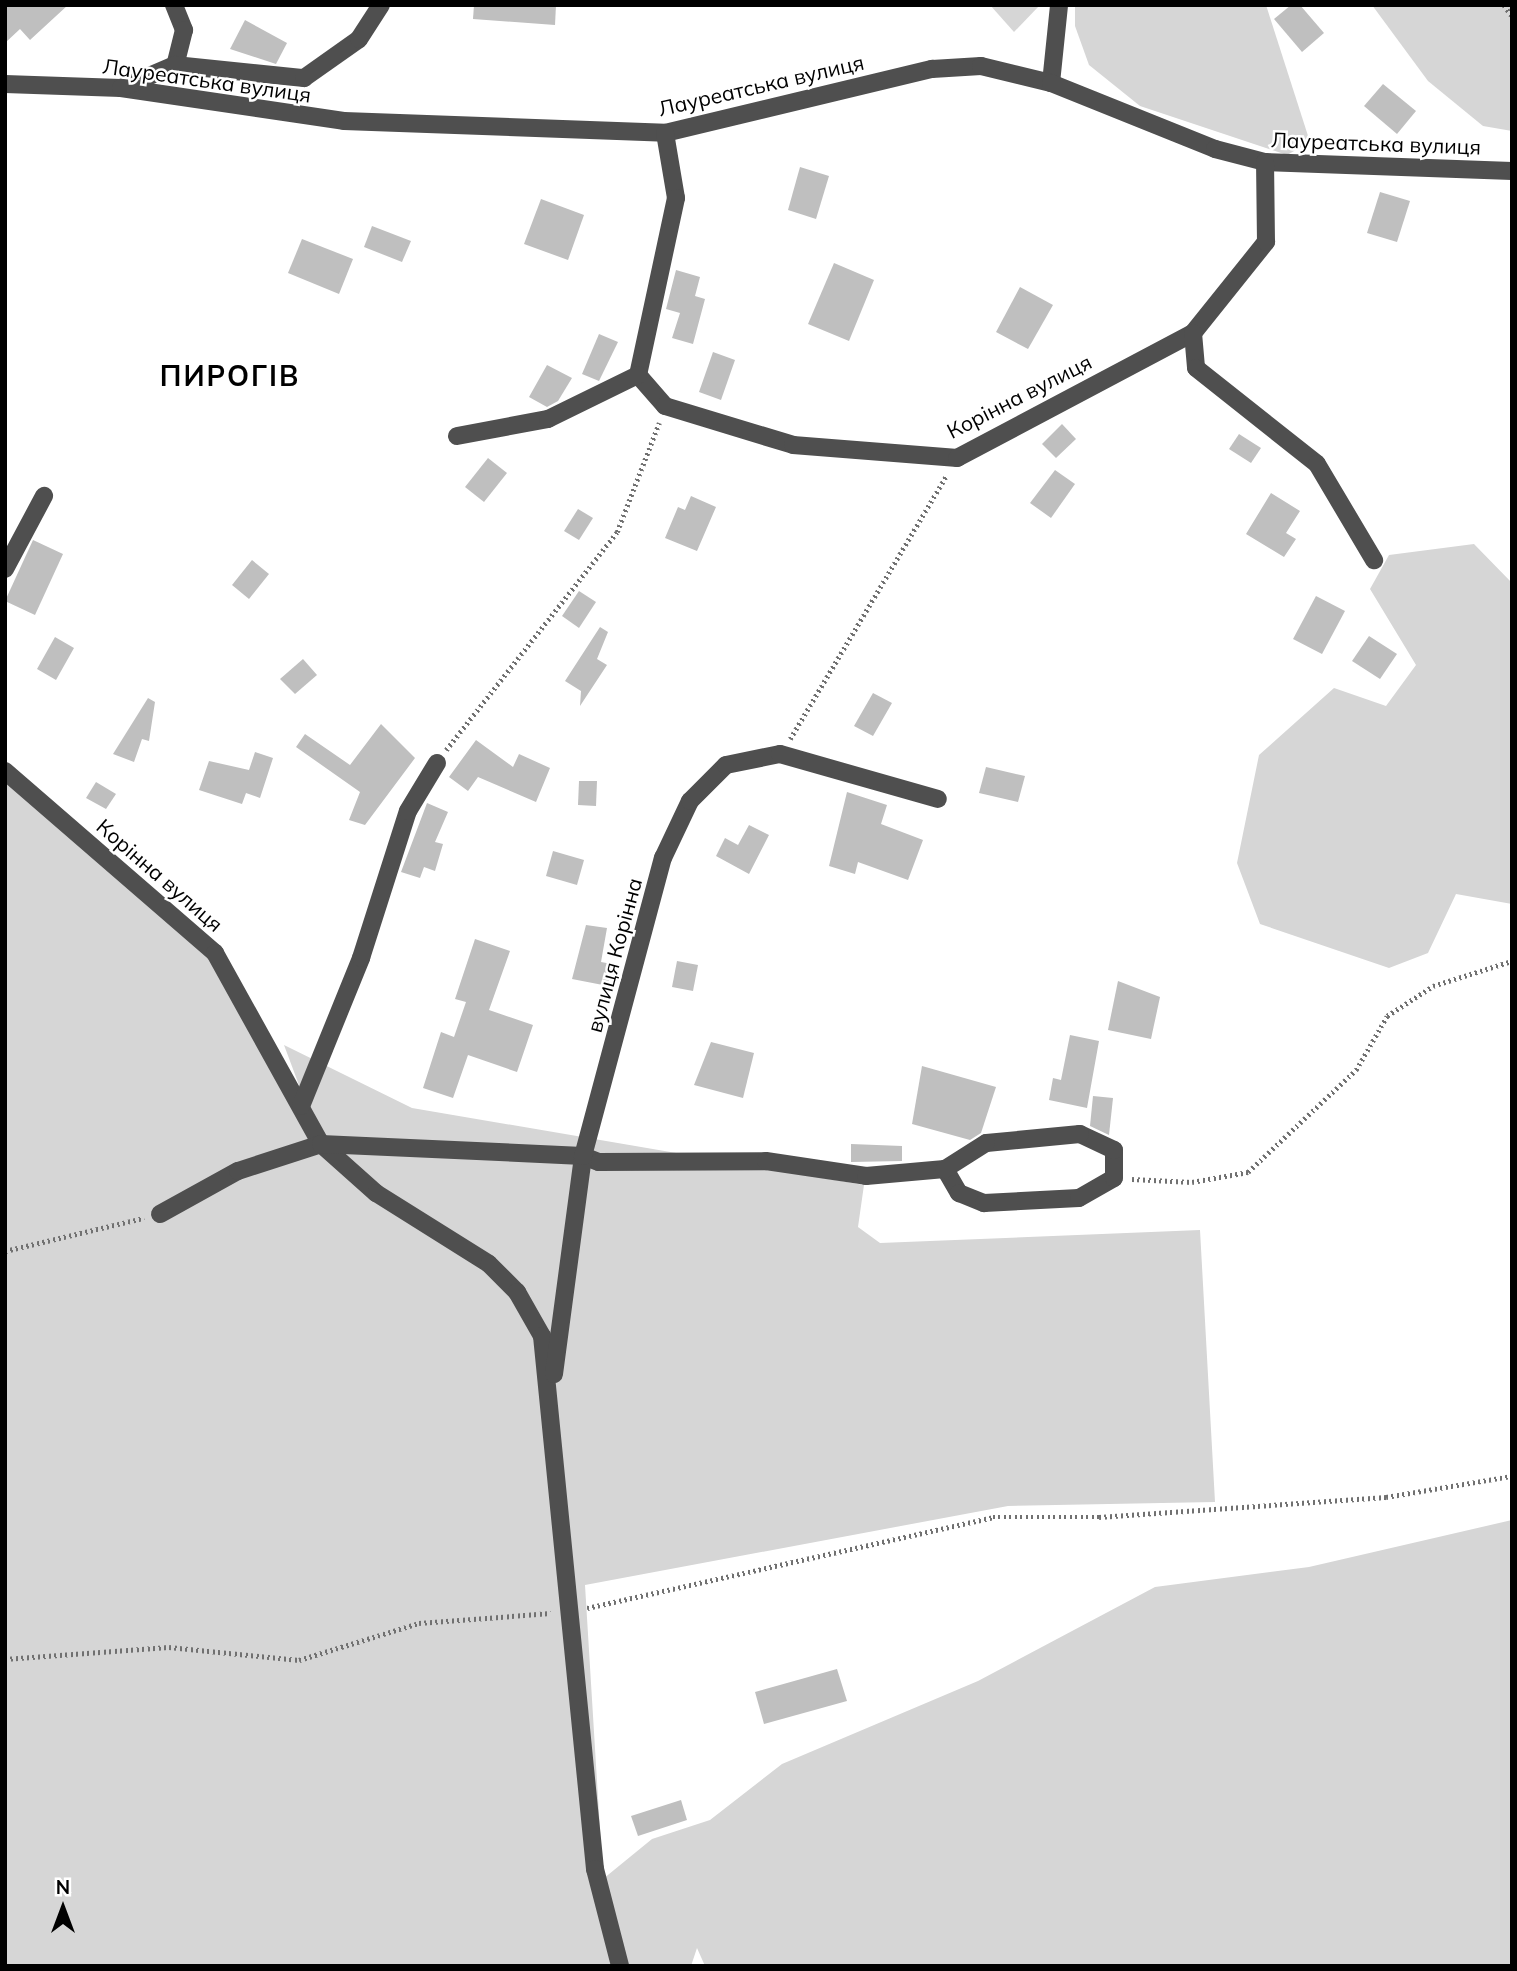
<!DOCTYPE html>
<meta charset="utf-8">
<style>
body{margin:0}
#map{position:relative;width:1517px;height:1971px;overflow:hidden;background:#fff;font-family:Mulish,sans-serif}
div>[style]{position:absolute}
.green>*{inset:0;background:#d6d6d6}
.building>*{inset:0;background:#bfbfbf}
.path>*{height:4.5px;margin-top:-2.25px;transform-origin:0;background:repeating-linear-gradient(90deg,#717171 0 2px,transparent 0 5.5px)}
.minor>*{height:18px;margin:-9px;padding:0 9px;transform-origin:9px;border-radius:9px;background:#4f4f4f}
span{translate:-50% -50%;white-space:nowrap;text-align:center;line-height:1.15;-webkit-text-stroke:5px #fff;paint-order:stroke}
.street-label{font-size:21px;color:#000}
.district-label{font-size:28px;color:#000;font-weight:700;letter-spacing:2px}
.frame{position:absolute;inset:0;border:7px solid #000;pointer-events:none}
.north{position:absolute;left:28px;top:1873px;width:70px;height:70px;-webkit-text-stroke:5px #fff;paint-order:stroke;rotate:0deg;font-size:19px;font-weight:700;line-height:28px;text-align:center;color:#000}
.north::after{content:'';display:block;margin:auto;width:24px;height:32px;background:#000;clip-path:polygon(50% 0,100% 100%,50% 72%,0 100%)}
</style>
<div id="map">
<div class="green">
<i style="clip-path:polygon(990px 5px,1040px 5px,1014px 32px)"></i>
<i style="clip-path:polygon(1075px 5px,1266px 5px,1310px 142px,1287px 155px,1140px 106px,1089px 65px,1075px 26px)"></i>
<i style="clip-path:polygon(1372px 5px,1512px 5px,1512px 131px,1483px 126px,1428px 81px)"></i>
<i style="clip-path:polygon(1474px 544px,1512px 583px,1512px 904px,1456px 894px,1428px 953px,1389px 968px,1260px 924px,1237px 863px,1259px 755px,1334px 688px,1386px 706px,1416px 665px,1370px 589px,1389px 555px)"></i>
<i style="clip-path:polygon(5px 771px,215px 953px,318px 1136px,284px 1045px,412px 1108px,864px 1185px,858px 1227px,880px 1243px,1200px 1230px,1215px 1502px,1008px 1506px,585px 1585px,603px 1879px,652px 1839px,710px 1820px,782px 1764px,978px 1681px,1155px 1587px,1309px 1567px,1512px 1520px,1512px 1966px,705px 1966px,697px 1948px,691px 1966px,5px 1966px)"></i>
</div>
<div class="building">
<i style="clip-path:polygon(5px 5px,68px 5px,30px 40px,20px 29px,5px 43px)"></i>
<i style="clip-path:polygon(474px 5px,556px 5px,555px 25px,473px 19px)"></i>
<i style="clip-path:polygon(1291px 5px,1300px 5px,1324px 33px,1302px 52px,1274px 19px)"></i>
<i style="clip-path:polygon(245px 20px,287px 43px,276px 64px,230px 49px)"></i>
<i style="clip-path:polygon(1383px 84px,1416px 111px,1397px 134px,1364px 106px)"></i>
<i style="clip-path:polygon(800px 167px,829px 176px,816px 219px,788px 210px)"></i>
<i style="clip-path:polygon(1380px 192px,1410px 201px,1397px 242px,1367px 233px)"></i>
<i style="clip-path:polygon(541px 199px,584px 215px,568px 260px,524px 244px)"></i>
<i style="clip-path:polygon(372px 226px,411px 241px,402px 262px,364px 247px)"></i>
<i style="clip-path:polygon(302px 239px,353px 259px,339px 294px,288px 273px)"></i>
<i style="clip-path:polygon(834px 263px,874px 280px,849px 341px,808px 324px)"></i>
<i style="clip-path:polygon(676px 270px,700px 277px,695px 296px,705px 299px,693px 344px,672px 338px,680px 313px,666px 309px)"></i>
<i style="clip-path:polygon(1020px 287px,1053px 305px,1028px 349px,996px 332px)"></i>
<i style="clip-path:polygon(599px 334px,618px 342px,599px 381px,582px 374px)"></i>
<i style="clip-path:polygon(713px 352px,735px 360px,721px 400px,699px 392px)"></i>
<i style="clip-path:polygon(547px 365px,572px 378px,558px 401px,547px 407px,529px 397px)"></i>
<i style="clip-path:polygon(1062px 424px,1076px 439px,1056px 458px,1042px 444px)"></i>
<i style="clip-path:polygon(1239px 434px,1261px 448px,1251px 463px,1229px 449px)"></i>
<i style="clip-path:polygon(488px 458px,507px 473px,484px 502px,465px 487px)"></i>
<i style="clip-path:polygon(1055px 470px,1075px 484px,1051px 518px,1030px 503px)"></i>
<i style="clip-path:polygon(1271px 493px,1300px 511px,1286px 533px,1296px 539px,1284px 557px,1246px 534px)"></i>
<i style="clip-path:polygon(691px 496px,716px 507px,697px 551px,665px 538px,678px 507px,685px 510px)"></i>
<i style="clip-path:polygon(578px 509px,593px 518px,579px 540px,564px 531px)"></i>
<i style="clip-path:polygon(33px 540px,63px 554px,35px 615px,5px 601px)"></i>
<i style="clip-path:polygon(252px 560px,269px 574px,249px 599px,232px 585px)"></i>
<i style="clip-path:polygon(579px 591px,596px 602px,579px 628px,562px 616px)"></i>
<i style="clip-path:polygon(1316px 596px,1345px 611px,1322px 654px,1293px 639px)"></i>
<i style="clip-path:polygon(600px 627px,608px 632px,597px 659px,607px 665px,580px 706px,581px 691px,565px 681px)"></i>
<i style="clip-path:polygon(1369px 636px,1397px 654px,1380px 679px,1352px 661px)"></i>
<i style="clip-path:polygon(55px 637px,74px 648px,56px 680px,37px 669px)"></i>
<i style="clip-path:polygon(303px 659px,317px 675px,295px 694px,280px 679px)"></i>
<i style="clip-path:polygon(873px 693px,892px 703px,873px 736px,854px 726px)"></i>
<i style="clip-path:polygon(148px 698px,155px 702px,149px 741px,142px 739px,134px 762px,113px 754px)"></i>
<i style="clip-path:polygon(381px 724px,415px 758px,365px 825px,349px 820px,360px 792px,296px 747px,305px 734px,350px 765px)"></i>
<i style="clip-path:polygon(476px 740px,513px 767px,519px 754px,550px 768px,536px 802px,478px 777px,468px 791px,449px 777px)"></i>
<i style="clip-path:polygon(255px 752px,273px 758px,260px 798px,246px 793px,242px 804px,199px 790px,209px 761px,249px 770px)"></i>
<i style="clip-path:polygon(986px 767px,1025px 776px,1018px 802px,979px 793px)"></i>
<i style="clip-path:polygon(579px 781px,597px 781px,596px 806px,578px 805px)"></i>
<i style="clip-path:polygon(96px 782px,116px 794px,106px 809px,86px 798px)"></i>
<i style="clip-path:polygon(847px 792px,887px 805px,881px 824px,923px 840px,908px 880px,858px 862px,855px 874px,829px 866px)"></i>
<i style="clip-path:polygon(427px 803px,448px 812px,435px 842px,443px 844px,435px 871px,424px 867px,420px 878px,401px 872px)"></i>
<i style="clip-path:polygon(749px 825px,769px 835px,749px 874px,716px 856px,725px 838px,738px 845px)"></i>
<i style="clip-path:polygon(553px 851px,584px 860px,577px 885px,546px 876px)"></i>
<i style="clip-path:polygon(586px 925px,607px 928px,601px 962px,612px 964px,608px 986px,572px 979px)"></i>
<i style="clip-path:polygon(475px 939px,510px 951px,489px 1010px,533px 1025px,517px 1072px,468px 1055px,453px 1098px,423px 1088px,441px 1032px,454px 1037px,466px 1002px,455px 999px)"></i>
<i style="clip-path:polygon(677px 961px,698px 965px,693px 991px,672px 987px)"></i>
<i style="clip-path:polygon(1118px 981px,1160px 997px,1151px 1039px,1108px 1030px)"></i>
<i style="clip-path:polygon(1070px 1035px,1099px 1041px,1087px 1108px,1049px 1100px,1053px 1078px,1061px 1080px)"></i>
<i style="clip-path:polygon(711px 1042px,754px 1053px,743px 1098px,694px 1085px)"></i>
<i style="clip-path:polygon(922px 1066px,996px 1087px,981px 1133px,970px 1140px,912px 1124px)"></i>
<i style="clip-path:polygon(1093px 1096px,1113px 1098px,1109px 1135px,1090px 1126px)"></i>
<i style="clip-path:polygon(851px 1144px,902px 1146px,902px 1161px,851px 1162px)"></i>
<i style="clip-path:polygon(837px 1669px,847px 1701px,764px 1724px,755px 1692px)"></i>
<i style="clip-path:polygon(681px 1800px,687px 1820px,638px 1836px,631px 1816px)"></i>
</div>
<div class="path">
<i style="left:1504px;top:5px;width:14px;rotate:54deg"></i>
<i style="left:790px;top:739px;width:306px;rotate:-59.3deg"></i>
<i style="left:446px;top:750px;width:277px;rotate:-51.9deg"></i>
<i style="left:617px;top:532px;width:117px;rotate:-68.9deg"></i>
<i style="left:1132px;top:1179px;width:60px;rotate:2.9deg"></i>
<i style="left:1192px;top:1182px;width:57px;rotate:-10.1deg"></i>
<i style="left:1248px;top:1172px;width:149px;rotate:-43.4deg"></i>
<i style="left:1356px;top:1070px;width:62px;rotate:-60.1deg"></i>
<i style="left:1387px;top:1016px;width:55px;rotate:-33.1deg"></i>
<i style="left:1433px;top:986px;width:83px;rotate:-17.6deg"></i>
<i style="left:5px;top:1251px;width:143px;rotate:-13.4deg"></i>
<i style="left:587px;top:1608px;width:416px;rotate:-12.6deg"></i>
<i style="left:993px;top:1517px;width:106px"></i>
<i style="left:1099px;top:1517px;width:288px;rotate:-4deg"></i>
<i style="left:1386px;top:1497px;width:128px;rotate:-9.5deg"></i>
<i style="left:5px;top:1659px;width:164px;rotate:-4.2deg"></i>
<i style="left:169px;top:1647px;width:131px;rotate:5.7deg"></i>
<i style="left:299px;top:1660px;width:126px;rotate:-17.1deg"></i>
<i style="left:419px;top:1623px;width:132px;rotate:-4.3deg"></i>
</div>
<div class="minor">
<i style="left:174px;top:5px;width:27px;rotate:68deg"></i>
<i style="left:184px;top:30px;width:36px;rotate:104deg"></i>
<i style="left:1051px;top:83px;width:78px;rotate:-84.1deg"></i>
<i style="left:5px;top:84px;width:116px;rotate:2deg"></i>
<i style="left:121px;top:88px;width:225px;rotate:8.4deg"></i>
<i style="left:344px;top:121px;width:321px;rotate:2.1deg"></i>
<i style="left:665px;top:133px;width:275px;rotate:-13.5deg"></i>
<i style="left:932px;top:69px;width:49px;rotate:-3.5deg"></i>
<i style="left:981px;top:66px;width:72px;rotate:13.7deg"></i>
<i style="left:1051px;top:83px;width:177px;rotate:21.9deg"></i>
<i style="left:1215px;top:149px;width:52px;rotate:14.6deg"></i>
<i style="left:1265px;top:162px;width:247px;rotate:2.1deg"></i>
<i style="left:121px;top:88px;width:59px;rotate:-23.1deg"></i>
<i style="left:175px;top:65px;width:130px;rotate:5.8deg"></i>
<i style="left:304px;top:78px;width:67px;rotate:-35.3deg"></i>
<i style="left:359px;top:39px;width:40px;rotate:-57.1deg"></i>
<i style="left:665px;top:133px;width:66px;rotate:80.4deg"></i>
<i style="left:676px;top:198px;width:181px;rotate:102.1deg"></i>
<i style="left:638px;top:375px;width:41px;rotate:48.9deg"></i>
<i style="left:665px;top:406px;width:134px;rotate:16.9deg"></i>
<i style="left:793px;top:445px;width:165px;rotate:4.5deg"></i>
<i style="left:957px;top:458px;width:267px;rotate:-27.9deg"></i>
<i style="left:1193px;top:333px;width:117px;rotate:-51.3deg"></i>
<i style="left:1266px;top:242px;width:80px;rotate:-90.7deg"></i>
<i style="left:1193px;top:333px;width:35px;rotate:85deg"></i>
<i style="left:1196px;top:368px;width:154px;rotate:38.4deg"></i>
<i style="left:1317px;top:464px;width:112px;rotate:59.3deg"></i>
<i style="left:457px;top:436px;width:93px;rotate:-10.6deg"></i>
<i style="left:548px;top:419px;width:100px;rotate:-26.1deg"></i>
<i style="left:5px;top:569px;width:83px;rotate:-61.9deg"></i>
<i style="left:5px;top:771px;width:278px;rotate:40.9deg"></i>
<i style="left:215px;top:953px;width:218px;rotate:61deg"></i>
<i style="left:321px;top:1144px;width:74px;rotate:41.7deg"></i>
<i style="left:376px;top:1193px;width:133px;rotate:32.1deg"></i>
<i style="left:489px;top:1264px;width:40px;rotate:45deg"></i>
<i style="left:517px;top:1292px;width:51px;rotate:60.4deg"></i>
<i style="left:542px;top:1336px;width:536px;rotate:84.32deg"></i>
<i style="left:595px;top:1869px;width:100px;rotate:75.5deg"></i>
<i style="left:301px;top:1106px;width:160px;rotate:-67.9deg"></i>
<i style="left:361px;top:958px;width:154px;rotate:-72.3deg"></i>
<i style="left:408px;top:811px;width:56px;rotate:-58.9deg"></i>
<i style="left:160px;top:1214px;width:89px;rotate:-28.9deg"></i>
<i style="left:238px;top:1171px;width:87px;rotate:-18deg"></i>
<i style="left:321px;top:1144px;width:262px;rotate:2.6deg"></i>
<i style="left:583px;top:1156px;width:17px;rotate:21deg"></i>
<i style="left:599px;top:1162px;width:167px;rotate:-0.3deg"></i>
<i style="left:766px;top:1161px;width:101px;rotate:8.5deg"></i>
<i style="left:866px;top:1176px;width:79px;rotate:-5.1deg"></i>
<i style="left:945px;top:1169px;width:28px;rotate:60deg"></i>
<i style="left:959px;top:1193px;width:27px;rotate:22deg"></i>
<i style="left:984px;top:1203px;width:95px;rotate:-3deg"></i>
<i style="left:1079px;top:1198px;width:40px;rotate:-29.7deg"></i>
<i style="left:1114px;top:1178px;width:28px;rotate:-90deg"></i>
<i style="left:1114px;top:1150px;width:38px;rotate:-155deg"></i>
<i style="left:1080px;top:1134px;width:94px;rotate:174.5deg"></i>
<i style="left:986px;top:1143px;width:49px;rotate:147.6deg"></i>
<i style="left:554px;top:1374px;width:220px;rotate:-82.4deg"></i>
<i style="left:583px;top:1156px;width:309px;rotate:-75deg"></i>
<i style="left:663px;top:858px;width:63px;rotate:-64.7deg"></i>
<i style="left:690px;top:801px;width:51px;rotate:-45deg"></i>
<i style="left:726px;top:765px;width:55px;rotate:-11.5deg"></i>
<i style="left:780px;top:754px;width:164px;rotate:15.9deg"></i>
</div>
<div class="street-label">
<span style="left:207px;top:80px;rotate:8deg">Лауреатська вулиця</span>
<span style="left:761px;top:85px;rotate:-13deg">Лауреатська вулиця</span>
<span style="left:1376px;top:143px;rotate:2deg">Лауреатська вулиця</span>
<span style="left:1019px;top:396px;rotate:-27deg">Корінна вулиця</span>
<span style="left:160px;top:875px;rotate:41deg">Корінна вулиця</span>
<span style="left:614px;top:955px;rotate:-75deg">вулиця Корінна</span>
</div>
<div class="district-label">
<span style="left:230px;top:376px">ПИРОГІВ</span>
</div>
<div class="frame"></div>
<div class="north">N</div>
</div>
